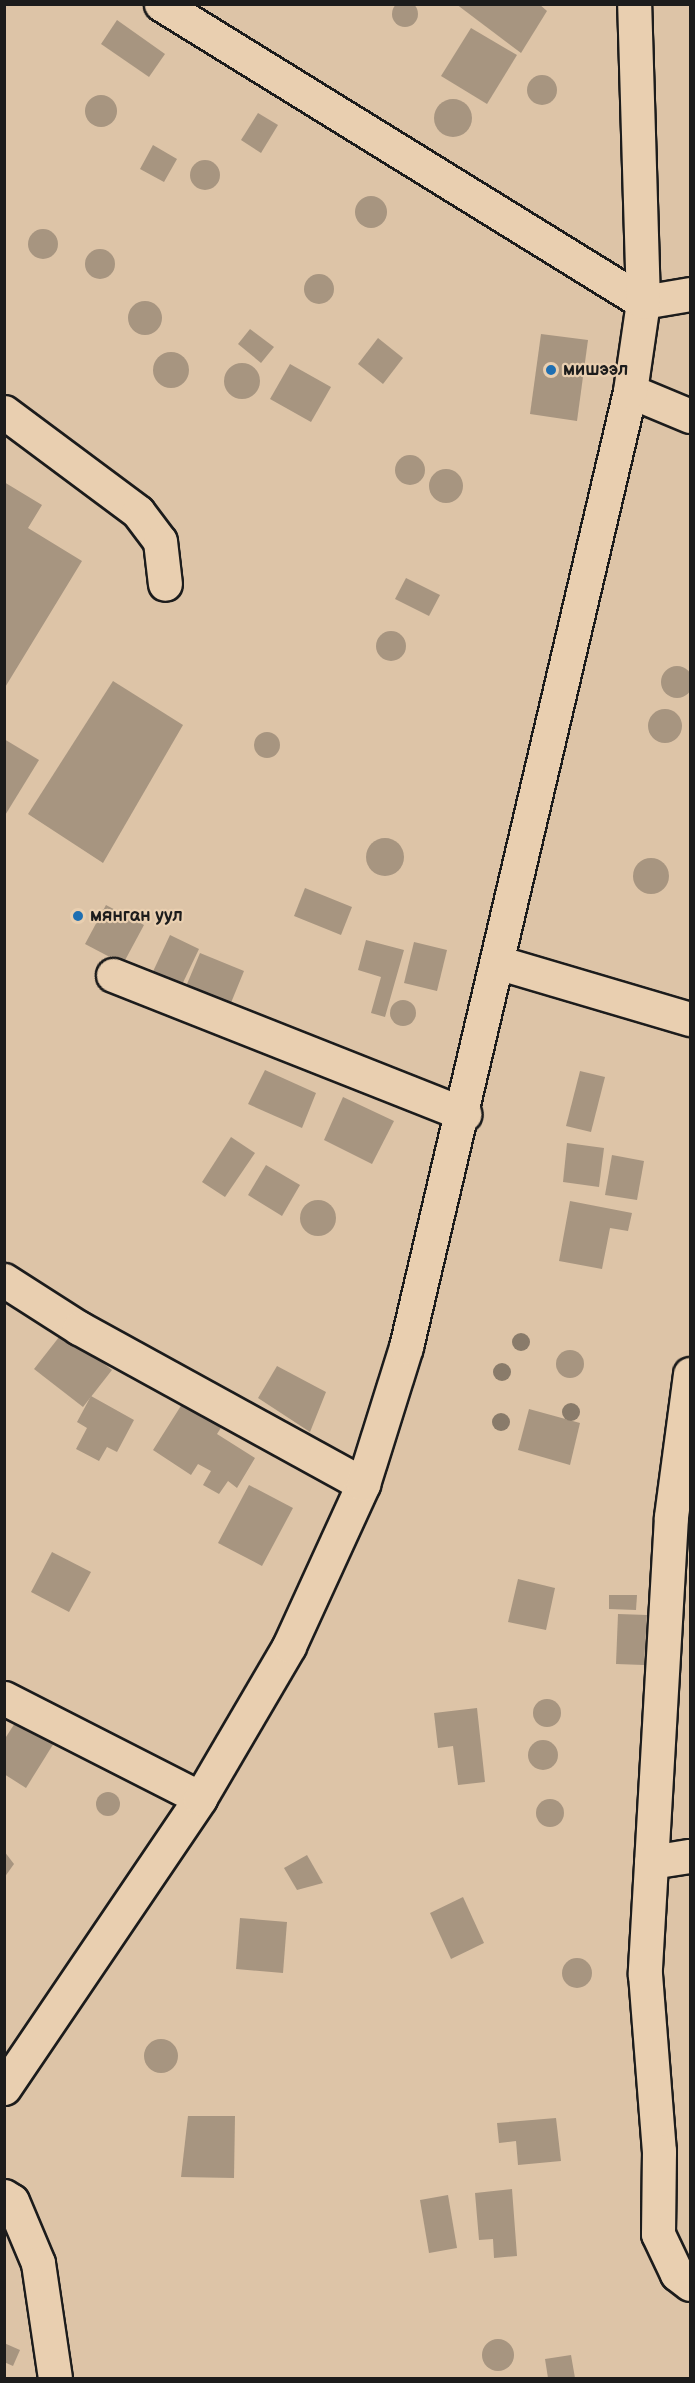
<!DOCTYPE html>
<meta charset="utf-8">
<style>
body{margin:0}
#map{position:relative;width:695px;height:2383px;overflow:hidden;background:#ddc4a7;font-family:"Balsamiq Sans",sans-serif}
div>[style]{position:absolute}
.building>*{inset:0;background:#a79580}
.round{border-radius:50%}
.roads{filter:drop-shadow(2px 0 #1c1c1c) drop-shadow(-2px 0 #1c1c1c) drop-shadow(0 2px #1c1c1c) drop-shadow(0 -2px #1c1c1c)}
.minor>*{height:33px;margin:-16.5px;padding:0 16.5px;transform-origin:16.5px;border-radius:16.5px;background:#e9cfb0}
.trees>*{width:18px;height:18px;margin:-9px;border-radius:50%;background:#897b6a}
.dots>*{width:16px;height:16px;translate:-50% -50%;box-sizing:border-box;border:3px solid #e9cfb0;border-radius:50%}
span{translate:-50% -50%;white-space:nowrap;text-align:center;line-height:1.15;-webkit-text-stroke:4.5px #e9cfb0;paint-order:stroke}
.poi-label{font-size:18px;color:#1c1c1c;font-weight:700}
.left{translate:0 -50%;text-align:left}
.frame{position:absolute;inset:0;border:6px solid #1c1c1c;pointer-events:none}
</style>
<div id="map">
<div class="building">
<i class="round" style="left:392px;top:1px;width:26px;height:26px"></i>
<i style="clip-path:polygon(456px 4px,539px 4px,547px 11px,521px 53px)"></i>
<i style="clip-path:polygon(117px 20px,165px 54px,149px 77px,101px 44px)"></i>
<i style="clip-path:polygon(471px 28px,517px 55px,487px 104px,441px 76px)"></i>
<i class="round" style="left:527px;top:75px;width:30px;height:30px"></i>
<i class="round" style="left:85px;top:95px;width:32px;height:32px"></i>
<i class="round" style="left:434px;top:99px;width:38px;height:38px"></i>
<i style="clip-path:polygon(258px 113px,278px 125px,261px 153px,241px 140px)"></i>
<i style="clip-path:polygon(153px 145px,177px 159px,164px 182px,140px 169px)"></i>
<i class="round" style="left:190px;top:160px;width:30px;height:30px"></i>
<i class="round" style="left:355px;top:196px;width:32px;height:32px"></i>
<i class="round" style="left:28px;top:229px;width:30px;height:30px"></i>
<i class="round" style="left:85px;top:249px;width:30px;height:30px"></i>
<i class="round" style="left:304px;top:274px;width:30px;height:30px"></i>
<i class="round" style="left:128px;top:301px;width:34px;height:34px"></i>
<i style="clip-path:polygon(250px 329px,274px 347px,261px 363px,238px 344px)"></i>
<i style="clip-path:polygon(541px 334px,588px 340px,577px 421px,530px 414px)"></i>
<i style="clip-path:polygon(378px 338px,403px 358px,383px 384px,358px 364px)"></i>
<i class="round" style="left:153px;top:352px;width:36px;height:36px"></i>
<i class="round" style="left:224px;top:363px;width:36px;height:36px"></i>
<i style="clip-path:polygon(290px 364px,331px 387px,311px 422px,270px 399px)"></i>
<i class="round" style="left:395px;top:455px;width:30px;height:30px"></i>
<i class="round" style="left:429px;top:469px;width:34px;height:34px"></i>
<i style="clip-path:polygon(4px 482px,42px 505px,28px 528px,82px 561px,4px 689px)"></i>
<i style="clip-path:polygon(406px 578px,440px 595px,429px 616px,395px 599px)"></i>
<i class="round" style="left:376px;top:631px;width:30px;height:30px"></i>
<i class="round" style="left:661px;top:666px;width:32px;height:32px"></i>
<i style="clip-path:polygon(113px 681px,183px 725px,103px 863px,28px 814px)"></i>
<i class="round" style="left:648px;top:709px;width:34px;height:34px"></i>
<i class="round" style="left:254px;top:732px;width:26px;height:26px"></i>
<i style="clip-path:polygon(4px 739px,39px 760px,4px 817px)"></i>
<i class="round" style="left:366px;top:838px;width:38px;height:38px"></i>
<i class="round" style="left:633px;top:858px;width:36px;height:36px"></i>
<i style="clip-path:polygon(305px 888px,352px 907px,341px 935px,294px 916px)"></i>
<i style="clip-path:polygon(106px 905px,144px 925px,123px 964px,85px 944px)"></i>
<i style="clip-path:polygon(170px 935px,199px 949px,179px 991px,150px 978px)"></i>
<i style="clip-path:polygon(366px 940px,404px 950px,385px 1017px,371px 1013px,381px 977px,358px 970px)"></i>
<i style="clip-path:polygon(414px 942px,447px 950px,437px 991px,404px 983px)"></i>
<i style="clip-path:polygon(200px 953px,244px 971px,226px 1015px,182px 996px)"></i>
<i class="round" style="left:390px;top:1000px;width:26px;height:26px"></i>
<i style="clip-path:polygon(265px 1070px,316px 1093px,302px 1128px,248px 1104px)"></i>
<i style="clip-path:polygon(580px 1071px,605px 1077px,591px 1132px,566px 1126px)"></i>
<i style="clip-path:polygon(343px 1097px,394px 1121px,372px 1164px,324px 1140px)"></i>
<i style="clip-path:polygon(231px 1137px,255px 1153px,225px 1197px,202px 1182px)"></i>
<i style="clip-path:polygon(567px 1143px,604px 1148px,599px 1187px,563px 1182px)"></i>
<i style="clip-path:polygon(612px 1155px,644px 1161px,637px 1200px,605px 1195px)"></i>
<i style="clip-path:polygon(266px 1165px,300px 1185px,282px 1216px,248px 1195px)"></i>
<i class="round" style="left:300px;top:1200px;width:36px;height:36px"></i>
<i style="clip-path:polygon(570px 1201px,632px 1213px,628px 1231px,610px 1228px,602px 1269px,559px 1261px)"></i>
<i style="clip-path:polygon(63px 1332px,112px 1370px,83px 1407px,34px 1369px)"></i>
<i class="round" style="left:556px;top:1350px;width:28px;height:28px"></i>
<i style="clip-path:polygon(277px 1366px,326px 1392px,310px 1432px,258px 1398px)"></i>
<i style="clip-path:polygon(91px 1396px,134px 1420px,117px 1452px,107px 1447px,99px 1461px,76px 1449px,87px 1428px,77px 1422px)"></i>
<i style="clip-path:polygon(184px 1401px,222px 1426px,217px 1434px,255px 1458px,237px 1488px,228px 1481px,219px 1494px,203px 1485px,211px 1471px,198px 1464px,191px 1475px,153px 1450px)"></i>
<i style="clip-path:polygon(529px 1409px,580px 1423px,570px 1465px,518px 1450px)"></i>
<i style="clip-path:polygon(249px 1485px,293px 1508px,262px 1566px,218px 1543px)"></i>
<i style="clip-path:polygon(52px 1552px,91px 1572px,69px 1612px,31px 1592px)"></i>
<i style="clip-path:polygon(518px 1579px,555px 1588px,546px 1630px,508px 1622px)"></i>
<i style="clip-path:polygon(609px 1595px,637px 1595px,636px 1610px,609px 1609px)"></i>
<i style="clip-path:polygon(618px 1614px,647px 1615px,644px 1665px,616px 1664px)"></i>
<i class="round" style="left:533px;top:1699px;width:28px;height:28px"></i>
<i style="clip-path:polygon(477px 1708px,485px 1782px,458px 1785px,453px 1746px,438px 1748px,434px 1713px)"></i>
<i style="clip-path:polygon(17px 1720px,54px 1743px,26px 1788px,4px 1774px,4px 1740px)"></i>
<i class="round" style="left:528px;top:1740px;width:30px;height:30px"></i>
<i class="round" style="left:96px;top:1792px;width:24px;height:24px"></i>
<i class="round" style="left:536px;top:1799px;width:28px;height:28px"></i>
<i style="clip-path:polygon(4px 1851px,14px 1864px,4px 1878px)"></i>
<i style="clip-path:polygon(307px 1855px,323px 1883px,297px 1890px,284px 1868px)"></i>
<i style="clip-path:polygon(463px 1897px,484px 1943px,451px 1959px,430px 1913px)"></i>
<i style="clip-path:polygon(240px 1918px,287px 1922px,283px 1973px,236px 1969px)"></i>
<i class="round" style="left:562px;top:1958px;width:30px;height:30px"></i>
<i class="round" style="left:144px;top:2039px;width:34px;height:34px"></i>
<i style="clip-path:polygon(188px 2116px,235px 2116px,234px 2178px,181px 2177px)"></i>
<i style="clip-path:polygon(556px 2118px,561px 2161px,518px 2165px,516px 2141px,499px 2143px,497px 2123px)"></i>
<i style="clip-path:polygon(512px 2189px,517px 2256px,494px 2258px,493px 2239px,479px 2240px,475px 2193px)"></i>
<i style="clip-path:polygon(448px 2195px,457px 2248px,429px 2253px,420px 2200px)"></i>
<i class="round" style="left:482px;top:2339px;width:32px;height:32px"></i>
<i style="clip-path:polygon(4px 2343px,20px 2350px,13px 2366px,4px 2362px)"></i>
<i style="clip-path:polygon(571px 2355px,575px 2378px,548px 2378px,545px 2359px)"></i>
</div>
<div class="roads">
<div class="minor">
<i style="left:161px;top:4px;width:567px;rotate:31.73deg"></i>
<i style="left:643px;top:302px;width:48px;rotate:-9.7deg"></i>
<i style="left:630px;top:391px;width:65px;rotate:22.6deg"></i>
<i style="left:4px;top:412px;width:167px;rotate:36.7deg"></i>
<i style="left:138px;top:512px;width:36px;rotate:53deg"></i>
<i style="left:160px;top:541px;width:43px;rotate:83.4deg"></i>
<i style="left:497px;top:962px;width:201px;rotate:16.5deg"></i>
<i style="left:113px;top:975px;width:378px;rotate:21.6deg"></i>
<i style="left:4px;top:1280px;width:89px;rotate:32.6deg"></i>
<i style="left:79px;top:1328px;width:324px;rotate:28.8deg"></i>
<i style="left:690px;top:1374px;width:144px;rotate:97.6deg"></i>
<i style="left:671px;top:1517px;width:458px;rotate:93.3deg"></i>
<i style="left:645px;top:1974px;width:178px;rotate:85.5deg"></i>
<i style="left:659px;top:2151px;width:83px;rotate:90.7deg"></i>
<i style="left:658px;top:2234px;width:44px;rotate:64.6deg"></i>
<i style="left:677px;top:2274px;width:16px;rotate:38deg"></i>
<i style="left:4px;top:1698px;width:220px;rotate:27deg"></i>
<i style="left:651px;top:1862px;width:39px;rotate:-9deg"></i>
<i style="left:4px;top:2088px;width:350px;rotate:-55.9deg"></i>
<i style="left:200px;top:1798px;width:176px;rotate:-59.6deg"></i>
<i style="left:289px;top:1646px;width:178px;rotate:-65.4deg"></i>
<i style="left:363px;top:1484px;width:144px;rotate:-72.6deg"></i>
<i style="left:406px;top:1347px;width:982px;rotate:-76.81deg"></i>
<i style="left:630px;top:391px;width:90px;rotate:-81.7deg"></i>
<i style="left:643px;top:302px;width:298px;rotate:-91.7deg"></i>
<i style="left:4px;top:2196px;width:9px;rotate:32deg"></i>
<i style="left:12px;top:2201px;width:67px;rotate:67.2deg"></i>
<i style="left:38px;top:2263px;width:116px;rotate:81.6deg"></i>
</div>
</div>
<div class="trees">
<i style="left:521px;top:1342px"></i>
<i style="left:502px;top:1372px"></i>
<i style="left:571px;top:1412px"></i>
<i style="left:501px;top:1422px"></i>
</div>
<div class="dots">
<i style="left:551px;top:370px;background:#1f6fb2"></i>
<i style="left:78px;top:916px;background:#1f6fb2"></i>
</div>
<div class="poi-label">
<span class="left" style="left:563px;top:370px">мишээл</span>
<span class="left" style="left:90px;top:916px">мянган уул</span>
</div>
<div class="frame"></div>
</div>
